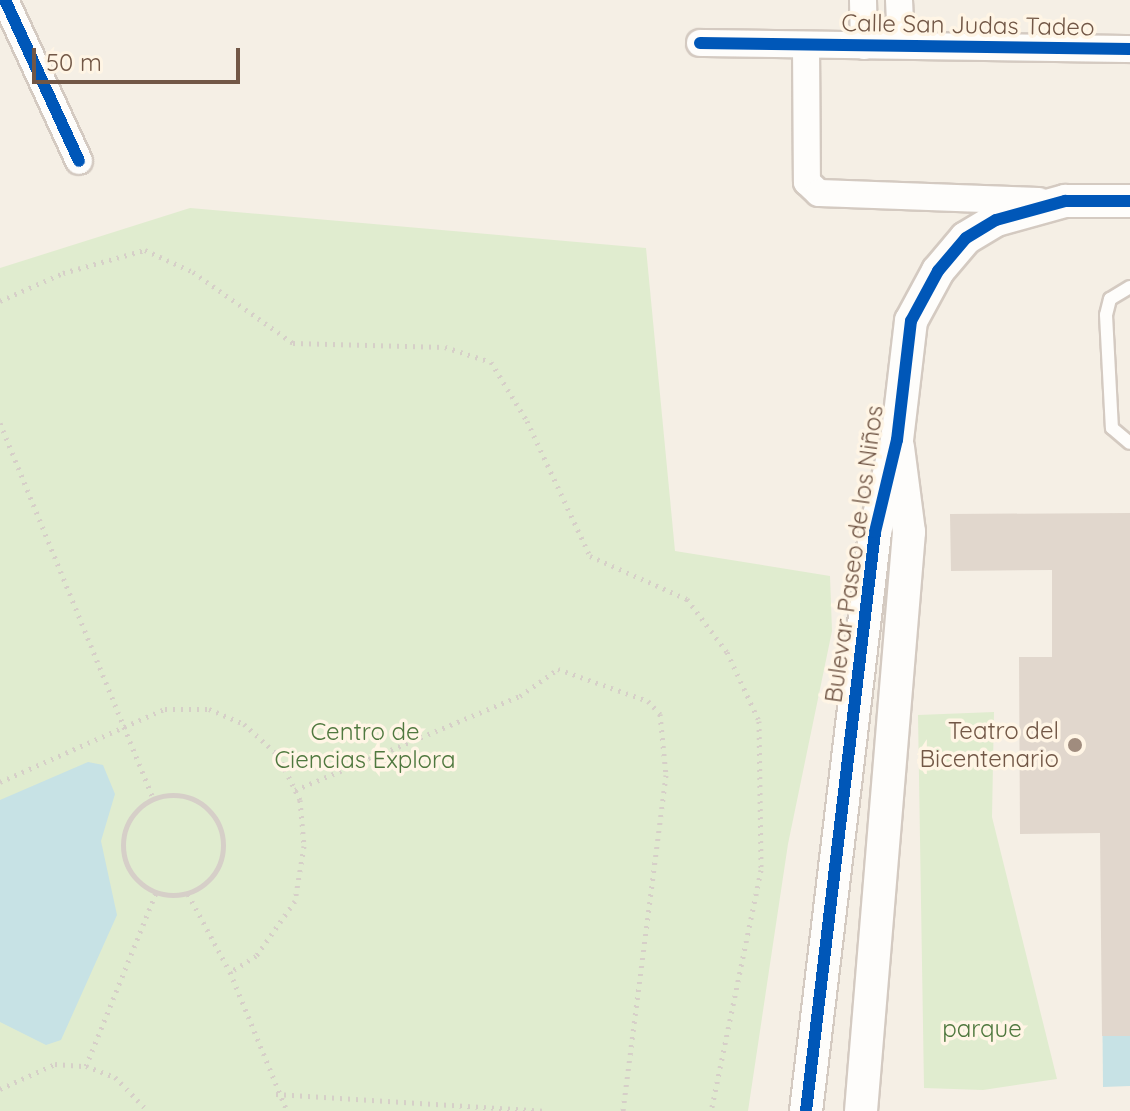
<!DOCTYPE html>
<meta charset="utf-8">
<style>
body{margin:0}
#map{position:relative;width:1130px;height:1111px;overflow:hidden;background:#f5efe5;font-family:Quicksand,sans-serif}
div>[style]{position:absolute}
.green>*{inset:0;background:#e0eccf}
.water>*{inset:0;background:#c7e2e5}
.building>*{inset:0;background:#e1d7cd}
.path>*{height:5px;margin-top:-2.5px;transform-origin:0;background:repeating-linear-gradient(90deg,#d6cfc8 0 2px,transparent 0 8px)}
.path>.ring{margin:-2.5px;padding:0;box-sizing:content-box;background:none;border:5px solid #d6cfc8;border-radius:50%}
.roads{filter:drop-shadow(2px 0 #d4cac1) drop-shadow(-2px 0 #d4cac1) drop-shadow(0 2px #d4cac1) drop-shadow(0 -2px #d4cac1)}
.service>*{height:12px;margin:-6px;padding:0 6px;transform-origin:6px;border-radius:6px;background:#fefdfb}
.minor>*{height:26px;margin:-13px;padding:0 13px;transform-origin:13px;border-radius:13px;background:#fefdfb}
.tertiary>*{height:32px;margin:-16px;padding:0 16px;transform-origin:16px;border-radius:16px;background:#fefdfb}
.cycleway>*{height:12px;margin:-6px;padding:0 6px;transform-origin:6px;border-radius:6px;background:#0057b8}
.dots>*{width:22px;height:22px;translate:-50% -50%;box-sizing:border-box;border:4px solid #fff5e5;border-radius:50%}
span{translate:-50% -50%;white-space:nowrap;text-align:center;line-height:1.15;-webkit-text-stroke:7px #fff5e5;paint-order:stroke}
.street-label{font-size:24px;color:#725746}
.poi-label{font-size:24px;color:#725746}
.right{translate:-100% -50%;text-align:right}
.park-label{font-size:24px;color:#4f783e}
.scale{position:absolute;left:32px;top:48px;width:208px;height:36px;box-sizing:border-box;border:4px solid #725746;border-top:0;padding-left:10px;font-size:24px;line-height:28px;white-space:nowrap;color:#725746;-webkit-text-stroke:6px #fff5e5;paint-order:stroke}
</style>
<div id="map">
<div class="green">
<i style="clip-path:polygon(190px 208px,646px 248px,675px 551px,830px 576px,832px 631px,788px 844px,748px 1111px,0 1111px,0 268px)"></i>
<i style="clip-path:polygon(994px 712px,992px 817px,1057px 1079px,983px 1090px,924px 1088px,918px 715px)"></i>
</div>
<div class="water">
<i style="clip-path:polygon(88px 762px,103px 765px,115px 794px,101px 841px,117px 915px,61px 1040px,46px 1045px,0 1022px,0 800px)"></i>
<i style="clip-path:polygon(1102px 975px,1130px 975px,1130px 1086px,1103px 1087px)"></i>
</div>
<div class="building">
<i style="clip-path:polygon(1130px 513px,1130px 1036px,1102px 1036px,1100px 833px,1020px 834px,1019px 657px,1052px 657px,1052px 570px,951px 571px,950px 514px)"></i>
</div>
<div class="path">
<i style="left:0;top:301px;width:69px;rotate:-24deg"></i>
<i style="left:63px;top:273px;width:85px;rotate:-15.7deg"></i>
<i style="left:145px;top:250px;width:53px;rotate:24.6deg"></i>
<i style="left:193px;top:272px;width:123px;rotate:35.4deg"></i>
<i style="left:293px;top:343px;width:152px;rotate:1.5deg"></i>
<i style="left:445px;top:347px;width:48px;rotate:18.1deg"></i>
<i style="left:491px;top:362px;width:69px;rotate:58.6deg"></i>
<i style="left:527px;top:421px;width:149px;rotate:65deg"></i>
<i style="left:590px;top:556px;width:106px;rotate:23.9deg"></i>
<i style="left:687px;top:599px;width:66px;rotate:53deg"></i>
<i style="left:727px;top:652px;width:76px;rotate:65.1deg"></i>
<i style="left:759px;top:721px;width:149px;rotate:89.2deg"></i>
<i style="left:761px;top:870px;width:246px;rotate:101.7deg"></i>
<i style="left:0;top:423px;width:405px;rotate:67.8deg"></i>
<i style="left:0;top:782px;width:180px;rotate:-23.9deg"></i>
<i style="left:165px;top:709px;width:44px"></i>
<i style="left:209px;top:709px;width:38px;rotate:23deg"></i>
<i style="left:244px;top:724px;width:46px;rotate:42.4deg"></i>
<i style="left:278px;top:755px;width:50px;rotate:63.9deg"></i>
<i style="left:300px;top:800px;width:46px;rotate:85deg"></i>
<i style="left:304px;top:846px;width:56px;rotate:99.3deg"></i>
<i style="left:295px;top:901px;width:67px;rotate:125.3deg"></i>
<i style="left:256px;top:956px;width:31px;rotate:148deg"></i>
<i style="left:295px;top:790px;width:244px;rotate:-22.7deg"></i>
<i style="left:520px;top:696px;width:47px;rotate:-35.4deg"></i>
<i style="left:558px;top:669px;width:96px;rotate:19.6deg"></i>
<i style="left:648px;top:701px;width:18px;rotate:47deg"></i>
<i style="left:660px;top:714px;width:61px;rotate:84.4deg"></i>
<i style="left:666px;top:775px;width:339px;rotate:97.3deg"></i>
<i class="ring" style="left:123px;top:795px;width:95px;height:95px"></i>
<i style="left:188px;top:894px;width:89px;rotate:61.7deg"></i>
<i style="left:230px;top:972px;width:150px;rotate:67.7deg"></i>
<i style="left:86px;top:1066px;width:187px;rotate:-68deg"></i>
<i style="left:0;top:1089px;width:60px;rotate:-24.4deg"></i>
<i style="left:55px;top:1064px;width:31px;rotate:4deg"></i>
<i style="left:86px;top:1066px;width:31px;rotate:21deg"></i>
<i style="left:115px;top:1077px;width:47px;rotate:45.9deg"></i>
<i style="left:276px;top:1094px;width:271px;rotate:3.6deg"></i>
</div>
<div class="roads">
<div class="service">
<i style="left:1130px;top:287px;width:23px;rotate:149deg"></i>
<i style="left:1110px;top:299px;width:16px;rotate:104deg"></i>
<i style="left:1106px;top:315px;width:113px;rotate:87deg"></i>
<i style="left:1112px;top:428px;width:23px;rotate:40deg"></i>
</div>
<div class="minor">
<i style="left:5px;top:0;width:177px;rotate:65.3deg"></i>
<i style="left:863px;top:0;width:46px;rotate:88.8deg"></i>
<i style="left:899px;top:0;width:44px;rotate:87.4deg"></i>
<i style="left:700px;top:43px;width:430px;rotate:0.8deg"></i>
<i style="left:806px;top:46px;width:136px;rotate:89.6deg"></i>
<i style="left:807px;top:182px;width:16px;rotate:43deg"></i>
<i style="left:819px;top:193px;width:220px;rotate:2.1deg"></i>
</div>
<div class="tertiary">
<i style="left:806px;top:1111px;width:583px;rotate:-83.2deg"></i>
<i style="left:875px;top:532px;width:95px;rotate:-76.6deg"></i>
<i style="left:897px;top:440px;width:120px;rotate:-83.3deg"></i>
<i style="left:911px;top:321px;width:57px;rotate:-61.6deg"></i>
<i style="left:938px;top:271px;width:43px;rotate:-49.7deg"></i>
<i style="left:966px;top:238px;width:35px;rotate:-31deg"></i>
<i style="left:996px;top:220px;width:72px;rotate:-15.4deg"></i>
<i style="left:1065px;top:201px;width:65px"></i>
<i style="left:861px;top:1111px;width:581px;rotate:-85.26deg"></i>
<i style="left:909px;top:532px;width:86px;rotate:-97.4deg"></i>
</div>
</div>
<div class="cycleway">
<i style="left:5px;top:0;width:177px;rotate:65.3deg"></i>
<i style="left:700px;top:43px;width:430px;rotate:0.8deg"></i>
<i style="left:806px;top:1111px;width:583px;rotate:-83.2deg"></i>
<i style="left:875px;top:532px;width:95px;rotate:-76.6deg"></i>
<i style="left:897px;top:440px;width:120px;rotate:-83.3deg"></i>
<i style="left:911px;top:321px;width:57px;rotate:-61.6deg"></i>
<i style="left:938px;top:271px;width:43px;rotate:-49.7deg"></i>
<i style="left:966px;top:238px;width:35px;rotate:-31deg"></i>
<i style="left:996px;top:220px;width:72px;rotate:-15.4deg"></i>
<i style="left:1065px;top:201px;width:65px"></i>
</div>
<div class="dots">
<i style="left:1075px;top:745px;background:#a08c7e"></i>
</div>
<div class="street-label">
<span style="left:968px;top:25px;rotate:1deg">Calle San Judas Tadeo</span>
<span style="left:854px;top:554px;rotate:-82deg">Bulevar Paseo de los Niños</span>
</div>
<div class="poi-label">
<span class="right" style="left:1059px;top:745px">Teatro del<br>Bicentenario</span>
</div>
<div class="park-label">
<span style="left:365px;top:746px">Centro de<br>Ciencias Explora</span>
<span style="left:982px;top:1029px">parque</span>
</div>
<div class="scale">50 m</div>
</div>
